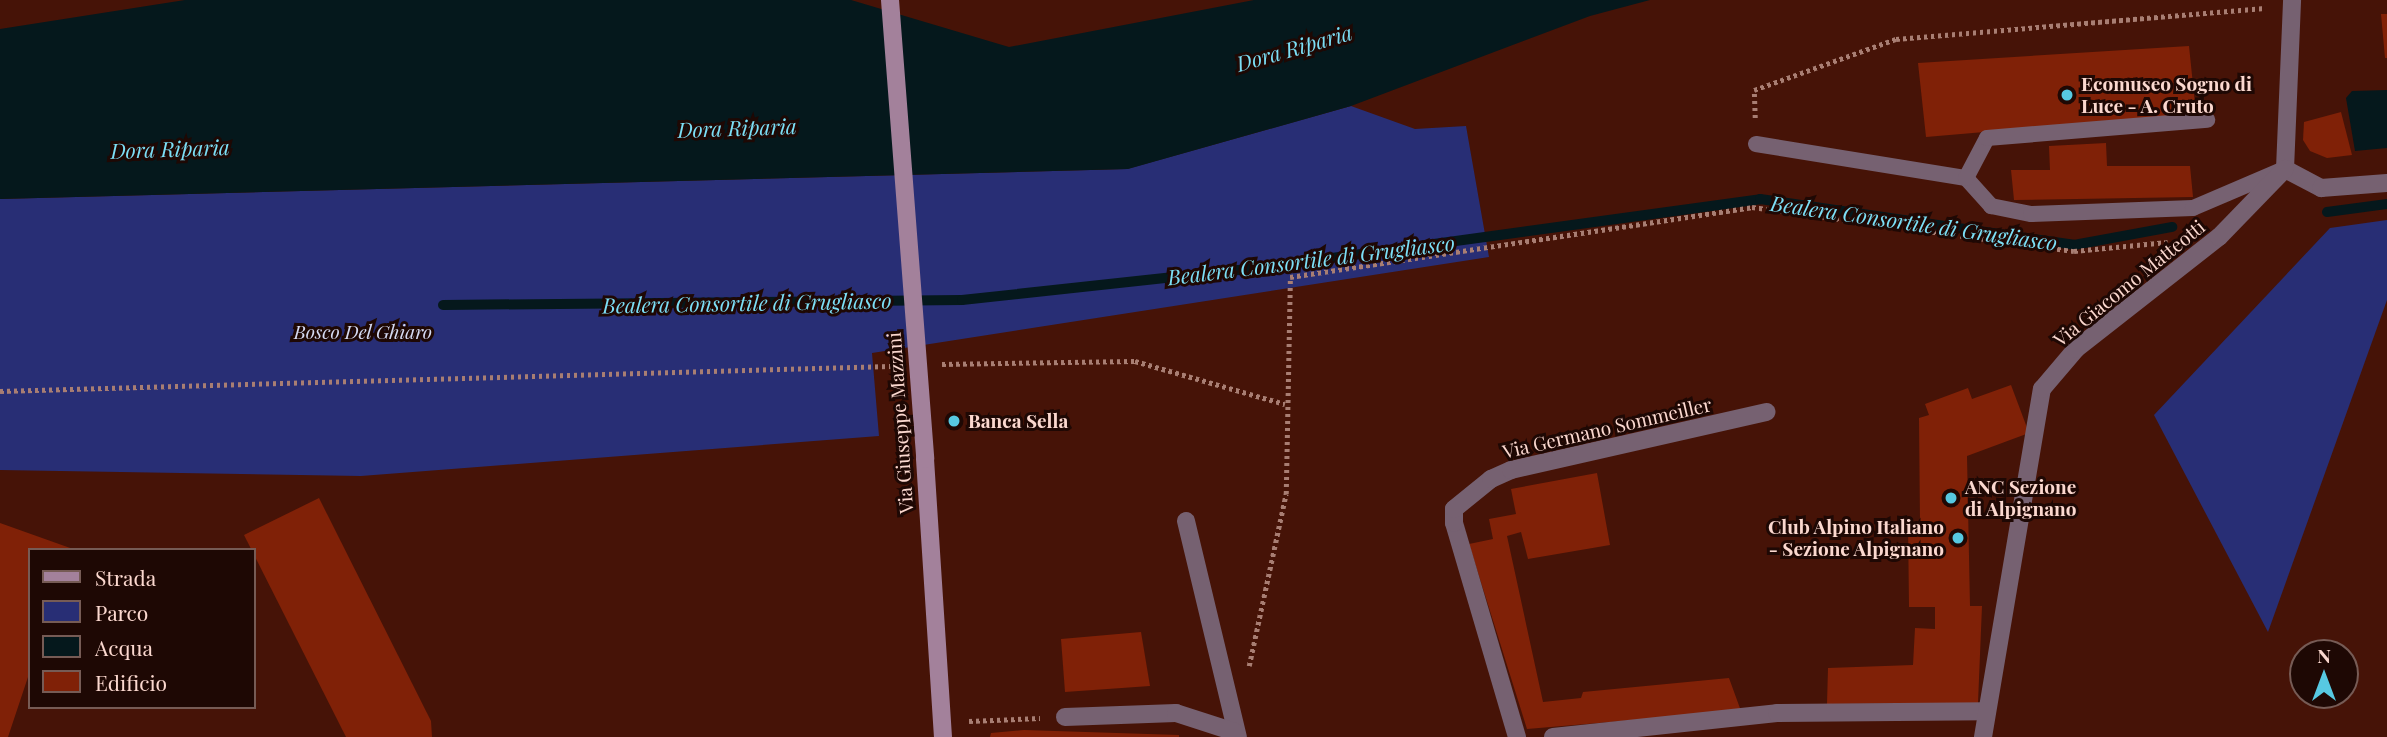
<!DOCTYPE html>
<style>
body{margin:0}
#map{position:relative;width:2387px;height:737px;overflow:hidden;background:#461307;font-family:"Playfair Display",serif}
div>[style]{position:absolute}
.green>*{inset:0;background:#282e75}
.water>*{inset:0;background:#05181c}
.stream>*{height:10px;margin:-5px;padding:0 5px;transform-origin:5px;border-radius:5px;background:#05181c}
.building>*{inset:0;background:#802107}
.path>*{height:4.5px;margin-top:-2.25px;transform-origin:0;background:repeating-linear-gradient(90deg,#a87e73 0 3.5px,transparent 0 7px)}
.lane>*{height:16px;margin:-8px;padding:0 8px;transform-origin:8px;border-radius:8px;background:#766171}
.street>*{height:18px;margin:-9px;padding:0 9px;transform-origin:9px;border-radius:9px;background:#766171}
.secondary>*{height:18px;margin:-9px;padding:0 9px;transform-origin:9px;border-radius:9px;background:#a3819b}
.secondary-bridge>*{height:18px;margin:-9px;padding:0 9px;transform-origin:9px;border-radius:9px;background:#a3819b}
.dots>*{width:19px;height:19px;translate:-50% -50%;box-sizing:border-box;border:4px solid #1e0804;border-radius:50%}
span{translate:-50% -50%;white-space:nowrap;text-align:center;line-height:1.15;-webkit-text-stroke:6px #1e0804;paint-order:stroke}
.poi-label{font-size:19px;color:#fbd8cf;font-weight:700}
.left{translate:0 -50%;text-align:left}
.right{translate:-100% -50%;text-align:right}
.street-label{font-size:19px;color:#fbd8cf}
.park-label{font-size:19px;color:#d5daf2;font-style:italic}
.water-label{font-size:21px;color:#7cdff6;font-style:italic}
.legend{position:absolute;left:28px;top:548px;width:228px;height:161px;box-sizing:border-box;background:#1e0804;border:2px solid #765b55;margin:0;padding:9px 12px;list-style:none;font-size:21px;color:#fbd8cf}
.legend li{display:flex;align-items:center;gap:14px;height:35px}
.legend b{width:35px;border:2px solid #765b55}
.north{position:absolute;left:2289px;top:639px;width:70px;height:70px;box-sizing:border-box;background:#1e0804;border:2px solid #765b55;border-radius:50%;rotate:0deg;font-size:19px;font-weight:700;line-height:28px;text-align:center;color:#fbd8cf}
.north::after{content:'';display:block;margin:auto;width:24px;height:32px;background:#57c9e2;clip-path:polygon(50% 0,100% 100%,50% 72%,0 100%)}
</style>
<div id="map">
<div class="green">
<i style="clip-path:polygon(1351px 106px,1415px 129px,1466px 126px,1489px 257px,872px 353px,879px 436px,361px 476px,0 470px,0 199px,1127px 169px)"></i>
<i style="clip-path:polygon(2387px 220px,2387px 300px,2268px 632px,2154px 415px,2330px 228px)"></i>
</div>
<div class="water">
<i style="clip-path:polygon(185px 0,851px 0,1009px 47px,1254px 0,1650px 0,1590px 16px,1351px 106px,1128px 169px,0 199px,0 29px)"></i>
<i style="clip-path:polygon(2387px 90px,2387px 148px,2355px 151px,2346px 98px,2352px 91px)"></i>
</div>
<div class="stream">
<i style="left:2327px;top:212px;width:61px;rotate:-7.6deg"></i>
<i style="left:443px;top:305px;width:519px;rotate:-0.55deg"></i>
<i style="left:962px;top:300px;width:306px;rotate:-6.2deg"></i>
<i style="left:1266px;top:267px;width:499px;rotate:-7.8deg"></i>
<i style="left:1760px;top:199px;width:317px;rotate:8.3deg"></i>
<i style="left:2074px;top:245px;width:100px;rotate:-10.4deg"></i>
</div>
<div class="building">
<i style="clip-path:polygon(2381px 14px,2387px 14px,2387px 58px,2385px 58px)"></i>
<i style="clip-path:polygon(2189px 46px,2196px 114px,1926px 137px,1918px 63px)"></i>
<i style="clip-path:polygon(2341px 112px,2352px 155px,2327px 158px,2310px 151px,2303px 140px,2304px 122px)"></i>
<i style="clip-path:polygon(2106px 143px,2107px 166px,2190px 166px,2193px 197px,2014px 200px,2011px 170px,2050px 170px,2049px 146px)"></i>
<i style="clip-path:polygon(2011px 385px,2029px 433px,1967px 456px,1970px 606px,1982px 606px,1978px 703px,1827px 704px,1828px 668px,1913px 665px,1915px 628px,1935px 629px,1935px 607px,1909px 607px,1908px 523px,1920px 523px,1919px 418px,1929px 415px,1925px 404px,1968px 388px,1972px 399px)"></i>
<i style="clip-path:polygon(1597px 473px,1610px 545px,1528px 559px,1521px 532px,1507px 536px,1543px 702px,1581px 698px,1583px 692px,1729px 678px,1741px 711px,1527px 729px,1469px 544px,1493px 539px,1489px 519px,1516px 514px,1511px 489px)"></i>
<i style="clip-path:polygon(319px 498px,431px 721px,432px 737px,346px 737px,244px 535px)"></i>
<i style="clip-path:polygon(0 523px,73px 549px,30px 550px,30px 671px,8px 737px,0 737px)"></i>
<i style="clip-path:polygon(1141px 632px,1150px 686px,1065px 692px,1061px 639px)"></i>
<i style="clip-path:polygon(1024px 730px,1179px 735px,1179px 737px,990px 737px,991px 733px)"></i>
</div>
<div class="path">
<i style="left:1755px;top:118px;width:28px;rotate:-92deg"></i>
<i style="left:1754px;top:90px;width:151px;rotate:-19.8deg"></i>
<i style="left:1896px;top:39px;width:370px;rotate:-4.8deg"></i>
<i style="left:942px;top:364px;width:193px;rotate:-0.9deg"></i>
<i style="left:1135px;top:361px;width:156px;rotate:16deg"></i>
<i style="left:0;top:391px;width:891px;rotate:-1.61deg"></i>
<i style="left:1249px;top:666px;width:176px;rotate:-77.9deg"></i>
<i style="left:1286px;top:494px;width:217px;rotate:-88.9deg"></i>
<i style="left:1290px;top:277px;width:467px;rotate:-8.6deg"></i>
<i style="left:1752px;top:207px;width:325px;rotate:7.8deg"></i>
<i style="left:2074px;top:251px;width:94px;rotate:-5.5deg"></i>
<i style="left:969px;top:721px;width:71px;rotate:-2.4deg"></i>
</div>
<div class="lane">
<i style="left:1756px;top:144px;width:213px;rotate:9.2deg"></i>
<i style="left:1966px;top:178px;width:38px;rotate:48deg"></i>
<i style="left:1991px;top:206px;width:41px;rotate:11.3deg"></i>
<i style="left:2031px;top:214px;width:162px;rotate:-2.1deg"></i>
<i style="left:2193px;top:208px;width:97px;rotate:-23.1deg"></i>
<i style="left:1966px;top:178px;width:45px;rotate:-62.3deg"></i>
<i style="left:1987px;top:138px;width:221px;rotate:-4.7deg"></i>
</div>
<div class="street">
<i style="left:2285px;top:169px;width:169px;rotate:-87.6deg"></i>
<i style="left:2285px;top:169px;width:41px;rotate:27.8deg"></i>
<i style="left:2321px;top:188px;width:66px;rotate:-4.3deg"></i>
<i style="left:1186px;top:521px;width:222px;rotate:76.5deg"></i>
<i style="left:1065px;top:717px;width:111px;rotate:-2.1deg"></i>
<i style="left:1176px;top:713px;width:62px;rotate:17.9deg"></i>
<i style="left:1517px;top:737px;width:223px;rotate:-106.4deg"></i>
<i style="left:1454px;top:523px;width:14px;rotate:-90deg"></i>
<i style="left:1454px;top:509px;width:48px;rotate:-39deg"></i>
<i style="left:1491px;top:479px;width:22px;rotate:-24deg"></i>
<i style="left:1511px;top:470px;width:262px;rotate:-12.8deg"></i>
<i style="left:1553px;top:737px;width:225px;rotate:-6.1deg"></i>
<i style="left:1777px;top:713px;width:209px;rotate:-0.5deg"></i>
<i style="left:1983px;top:737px;width:353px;rotate:-80.4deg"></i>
<i style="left:2042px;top:389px;width:52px;rotate:-49.6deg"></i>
<i style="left:2076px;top:349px;width:182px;rotate:-38.1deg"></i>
<i style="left:2219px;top:237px;width:95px;rotate:-45.9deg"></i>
</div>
<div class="secondary">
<i style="left:925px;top:459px;width:279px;rotate:86.3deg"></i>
</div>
<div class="secondary-bridge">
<i style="left:890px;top:0;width:460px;rotate:85.6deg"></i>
</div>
<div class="dots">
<i style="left:2067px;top:95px;background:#57c9e2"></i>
<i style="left:954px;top:421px;background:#57c9e2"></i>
<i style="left:1951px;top:498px;background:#57c9e2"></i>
<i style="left:1958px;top:538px;background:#57c9e2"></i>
</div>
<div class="poi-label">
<span class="left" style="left:2081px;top:95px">Ecomuseo Sogno di<br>Luce - A. Cruto</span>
<span class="left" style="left:968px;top:421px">Banca Sella</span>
<span class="left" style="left:1965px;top:498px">ANC Sezione<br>di Alpignano</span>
<span class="right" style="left:1944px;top:538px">Club Alpino Italiano<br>- Sezione Alpignano</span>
</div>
<div class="street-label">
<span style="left:2129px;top:283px;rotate:-39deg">Via Giacomo Matteotti</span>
<span style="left:900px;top:423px;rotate:-94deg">Via Giuseppe Mazzini</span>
<span style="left:1607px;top:428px;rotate:-13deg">Via Germano Sommeiller</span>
</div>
<div class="park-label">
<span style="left:363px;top:332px">Bosco Del Ghiaro</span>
</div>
<div class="water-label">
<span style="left:1294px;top:47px;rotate:-16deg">Dora Riparia</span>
<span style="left:737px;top:127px;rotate:-2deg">Dora Riparia</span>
<span style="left:170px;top:148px;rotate:-2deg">Dora Riparia</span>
<span style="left:1914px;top:222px;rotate:8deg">Bealera Consortile di Grugliasco</span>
<span style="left:1311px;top:259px;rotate:-7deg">Bealera Consortile di Grugliasco</span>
<span style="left:747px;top:302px;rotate:-1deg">Bealera Consortile di Grugliasco</span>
</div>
<ul class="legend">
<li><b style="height:9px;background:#a3819b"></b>Strada</li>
<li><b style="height:19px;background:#282e75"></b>Parco</li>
<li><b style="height:19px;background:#05181c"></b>Acqua</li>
<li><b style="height:19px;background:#802107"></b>Edificio</li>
</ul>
<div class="north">N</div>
</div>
